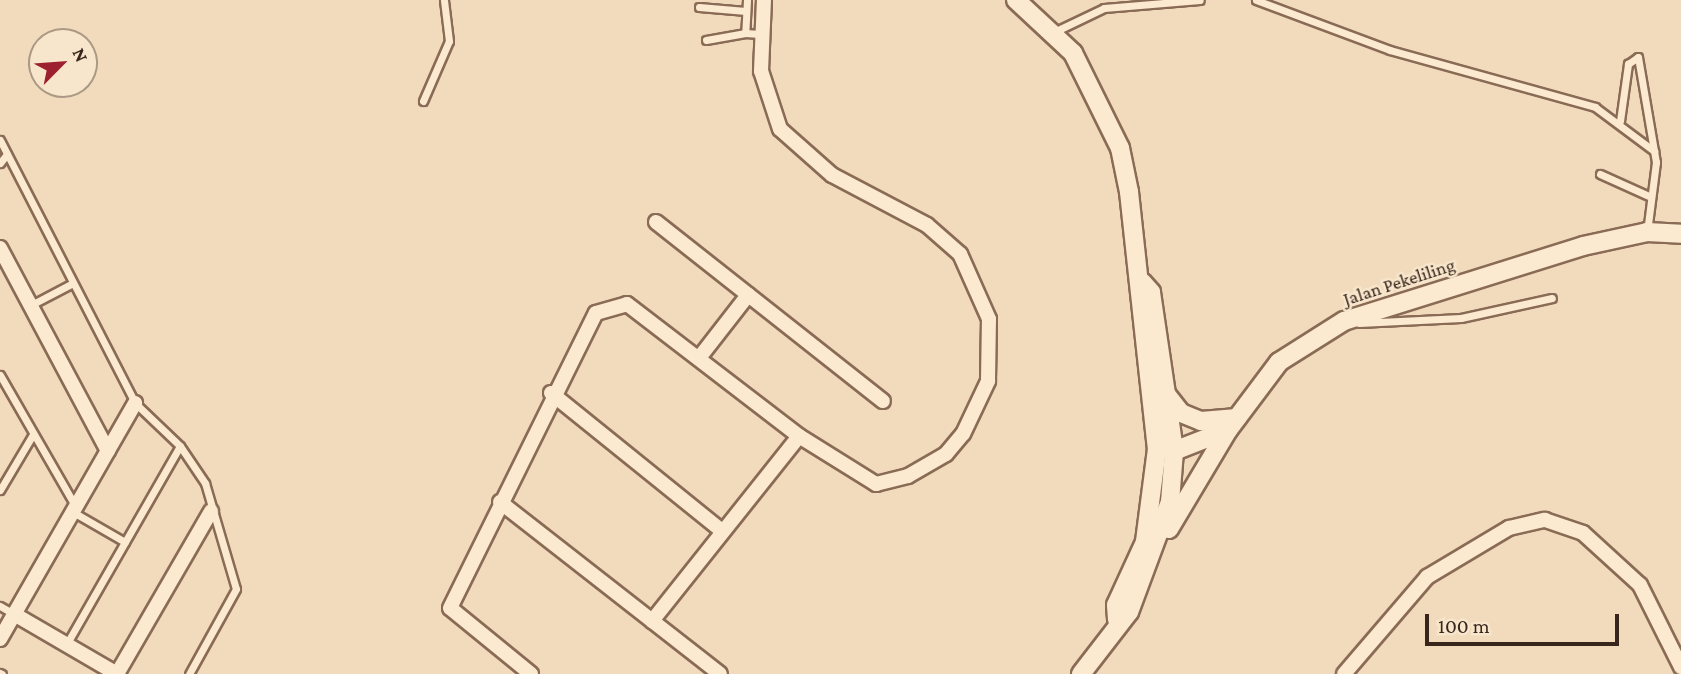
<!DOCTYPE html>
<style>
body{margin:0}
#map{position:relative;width:1681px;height:674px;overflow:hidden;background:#f1dbbc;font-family:"Crimson Pro",serif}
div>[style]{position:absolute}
.roads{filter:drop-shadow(2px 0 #8a6b55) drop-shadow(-2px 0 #8a6b55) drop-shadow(0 2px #8a6b55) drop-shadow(0 -2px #8a6b55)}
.service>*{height:7px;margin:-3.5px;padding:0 3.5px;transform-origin:3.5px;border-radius:3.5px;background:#fbe9d0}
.minor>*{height:14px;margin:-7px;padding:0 7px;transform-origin:7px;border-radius:7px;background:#fbe9d0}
.tertiary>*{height:18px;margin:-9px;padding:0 9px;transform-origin:9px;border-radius:9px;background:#fbe9d0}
span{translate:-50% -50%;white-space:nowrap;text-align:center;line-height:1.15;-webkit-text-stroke:5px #f8e6cc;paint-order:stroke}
.street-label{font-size:19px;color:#38251b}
.north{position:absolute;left:28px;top:28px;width:70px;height:70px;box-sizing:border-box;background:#f8e6cc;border:2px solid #ab9985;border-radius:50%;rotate:65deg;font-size:19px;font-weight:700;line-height:28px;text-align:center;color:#38251b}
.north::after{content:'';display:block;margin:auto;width:24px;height:32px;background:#9d2030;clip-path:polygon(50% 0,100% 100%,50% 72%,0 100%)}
.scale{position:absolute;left:1425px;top:614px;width:194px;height:32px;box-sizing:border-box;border:4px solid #38251b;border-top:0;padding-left:9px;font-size:21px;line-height:24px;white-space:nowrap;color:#38251b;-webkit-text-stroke:5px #f8e6cc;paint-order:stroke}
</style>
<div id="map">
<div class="roads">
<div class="service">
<i style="left:747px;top:0;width:33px;rotate:93deg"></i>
<i style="left:745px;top:33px;width:15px;rotate:4deg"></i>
<i style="left:1256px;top:0;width:143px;rotate:20.5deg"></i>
<i style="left:1390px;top:50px;width:213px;rotate:15.5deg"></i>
<i style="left:1595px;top:107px;width:74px;rotate:36.7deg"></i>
<i style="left:699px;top:7px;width:47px;rotate:4.9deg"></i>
<i style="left:1056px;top:31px;width:53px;rotate:-25.6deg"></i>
<i style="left:1104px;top:8px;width:96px;rotate:-4.8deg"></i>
<i style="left:706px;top:40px;width:40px;rotate:-10deg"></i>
<i style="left:423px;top:101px;width:65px;rotate:-66.6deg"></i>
<i style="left:449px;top:41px;width:41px;rotate:-97deg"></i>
<i style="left:1620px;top:121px;width:58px;rotate:-82deg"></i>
<i style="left:1628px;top:64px;width:12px;rotate:-35deg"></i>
<i style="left:1638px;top:57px;width:107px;rotate:80.3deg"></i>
<i style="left:1656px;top:162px;width:71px;rotate:97.3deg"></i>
<i style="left:0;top:140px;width:296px;rotate:62.8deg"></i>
<i style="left:135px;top:403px;width:62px;rotate:43.7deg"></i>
<i style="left:180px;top:446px;width:45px;rotate:56deg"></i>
<i style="left:205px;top:483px;width:110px;rotate:73.7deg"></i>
<i style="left:236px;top:589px;width:97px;rotate:118.9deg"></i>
<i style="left:0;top:163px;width:11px;rotate:-52deg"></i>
<i style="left:1600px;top:174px;width:56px;rotate:24.3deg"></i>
<i style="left:31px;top:305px;width:45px;rotate:-27.7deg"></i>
<i style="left:1359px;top:323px;width:102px;rotate:-2.8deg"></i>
<i style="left:1461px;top:318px;width:93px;rotate:-12.4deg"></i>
<i style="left:0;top:375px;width:152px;rotate:60.1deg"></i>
<i style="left:0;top:490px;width:63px;rotate:-59.3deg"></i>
<i style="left:73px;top:512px;width:60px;rotate:30deg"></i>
<i style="left:0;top:606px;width:16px;rotate:30deg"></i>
<i style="left:66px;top:645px;width:229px;rotate:-60.2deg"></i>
<i style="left:0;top:673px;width:2px;rotate:27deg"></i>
</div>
<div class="minor">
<i style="left:656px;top:222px;width:289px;rotate:38.3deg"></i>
<i style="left:0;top:248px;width:230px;rotate:62deg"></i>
<i style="left:699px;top:358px;width:80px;rotate:-52.1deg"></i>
<i style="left:551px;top:393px;width:220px;rotate:38.9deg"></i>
<i style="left:500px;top:502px;width:279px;rotate:38deg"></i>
<i style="left:14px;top:614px;width:119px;rotate:30.2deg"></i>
<i style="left:652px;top:621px;width:236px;rotate:-51.5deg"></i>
<i style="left:0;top:639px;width:272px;rotate:-60.2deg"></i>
<i style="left:117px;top:674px;width:188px;rotate:-60deg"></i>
<i style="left:531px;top:674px;width:104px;rotate:-140.8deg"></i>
<i style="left:450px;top:608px;width:329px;rotate:-63.7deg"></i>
<i style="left:596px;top:313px;width:32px;rotate:-16deg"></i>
<i style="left:627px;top:304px;width:217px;rotate:37.5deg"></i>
<i style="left:799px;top:436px;width:91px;rotate:31.9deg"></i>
<i style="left:876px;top:484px;width:33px;rotate:-14deg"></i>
<i style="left:908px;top:476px;width:44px;rotate:-30.1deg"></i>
<i style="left:946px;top:454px;width:26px;rotate:-50deg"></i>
<i style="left:963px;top:434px;width:59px;rotate:-64.7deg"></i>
<i style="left:988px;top:381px;width:62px;rotate:-89.1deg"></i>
<i style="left:989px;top:319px;width:71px;rotate:-114deg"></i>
<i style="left:960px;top:254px;width:44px;rotate:-138.7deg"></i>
<i style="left:927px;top:225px;width:107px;rotate:-152.2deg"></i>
<i style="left:832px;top:175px;width:69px;rotate:-138.5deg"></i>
<i style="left:780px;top:129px;width:61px;rotate:-108.1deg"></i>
<i style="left:761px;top:71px;width:71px;rotate:-87.6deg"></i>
<i style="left:1344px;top:674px;width:128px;rotate:-49.4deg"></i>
<i style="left:1427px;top:577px;width:96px;rotate:-30.9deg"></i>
<i style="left:1509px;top:528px;width:37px;rotate:-13deg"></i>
<i style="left:1545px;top:520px;width:40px;rotate:18.9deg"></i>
<i style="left:1583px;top:533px;width:77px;rotate:42.4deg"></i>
<i style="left:1640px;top:585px;width:92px;rotate:63.4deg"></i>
</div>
<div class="tertiary">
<i style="left:1016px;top:0;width:78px;rotate:42.9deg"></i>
<i style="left:1073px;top:53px;width:106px;rotate:63.7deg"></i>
<i style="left:1120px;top:148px;width:45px;rotate:78.4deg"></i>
<i style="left:1129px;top:192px;width:259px;rotate:83.8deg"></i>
<i style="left:1157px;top:449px;width:94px;rotate:97.4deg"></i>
<i style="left:1145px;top:542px;width:69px;rotate:114.7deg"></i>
<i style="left:1116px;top:605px;width:15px;rotate:86deg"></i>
<i style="left:1166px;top:394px;width:24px;rotate:52deg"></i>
<i style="left:1181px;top:413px;width:22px;rotate:22deg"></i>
<i style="left:1201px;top:421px;width:36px;rotate:-5deg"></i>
<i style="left:1174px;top:451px;width:58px;rotate:-21.3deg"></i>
<i style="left:1228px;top:430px;width:85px;rotate:-53.1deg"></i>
<i style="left:1279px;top:362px;width:77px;rotate:-32.2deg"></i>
<i style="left:1344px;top:321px;width:250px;rotate:-17.4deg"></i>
<i style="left:1583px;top:246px;width:66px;rotate:-12.3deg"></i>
<i style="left:1647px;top:232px;width:34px;rotate:3deg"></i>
<i style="left:1169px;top:529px;width:115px;rotate:-59.2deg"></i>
<i style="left:1081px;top:674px;width:78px;rotate:-52.3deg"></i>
<i style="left:1129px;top:612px;width:117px;rotate:-69.6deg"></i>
<i style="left:1170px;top:502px;width:51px;rotate:-85.5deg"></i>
<i style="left:1174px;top:451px;width:58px;rotate:-98deg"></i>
<i style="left:1166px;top:394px;width:103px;rotate:-98.4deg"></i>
<i style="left:1151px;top:292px;width:13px;rotate:-132deg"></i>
</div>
</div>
<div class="street-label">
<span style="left:1399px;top:282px;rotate:-18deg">Jalan Pekeliling</span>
</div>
<div class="north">N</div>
<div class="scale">100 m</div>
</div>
